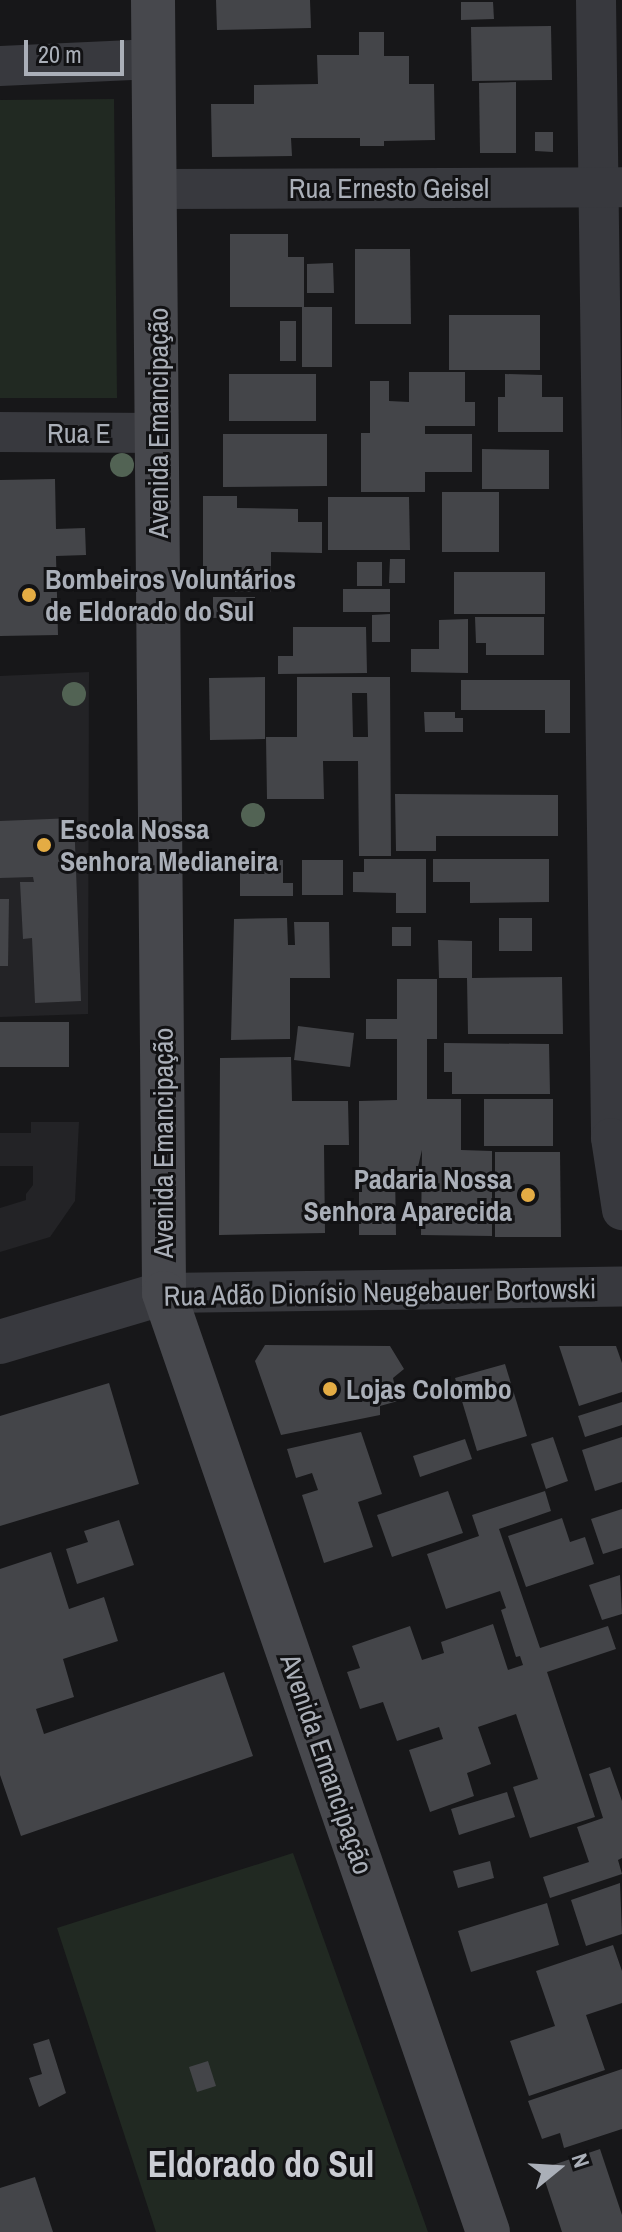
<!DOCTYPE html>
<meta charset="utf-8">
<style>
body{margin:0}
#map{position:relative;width:622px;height:2232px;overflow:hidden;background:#171719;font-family:"Archivo Narrow",sans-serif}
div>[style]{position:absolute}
.built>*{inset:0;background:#232326}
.green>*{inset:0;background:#212922}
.building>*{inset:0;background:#444549}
.minor>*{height:40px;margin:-20px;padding:0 20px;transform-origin:20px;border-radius:20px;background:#38393e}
.tertiary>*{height:44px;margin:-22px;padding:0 22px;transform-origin:22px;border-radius:22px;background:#38393e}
.secondary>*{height:44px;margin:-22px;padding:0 22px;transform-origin:22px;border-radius:22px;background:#47484d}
.trees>*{width:24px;height:24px;margin:-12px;border-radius:50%;background:#526354}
.dots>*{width:22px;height:22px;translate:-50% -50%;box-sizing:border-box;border:4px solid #121214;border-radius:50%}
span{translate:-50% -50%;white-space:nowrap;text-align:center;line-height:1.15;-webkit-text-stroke:6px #121214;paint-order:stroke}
.street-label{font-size:28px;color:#aaafb8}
.poi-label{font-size:28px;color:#aaafb8;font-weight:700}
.left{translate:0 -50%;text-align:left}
.right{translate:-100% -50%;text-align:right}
.district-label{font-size:36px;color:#cbcdd4;font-weight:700}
.north{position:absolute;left:518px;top:2128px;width:80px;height:80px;-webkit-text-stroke:6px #121214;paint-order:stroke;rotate:72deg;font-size:22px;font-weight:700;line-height:32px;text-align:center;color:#aaafb8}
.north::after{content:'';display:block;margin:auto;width:28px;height:36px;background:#aaafb8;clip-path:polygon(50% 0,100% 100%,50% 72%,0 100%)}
.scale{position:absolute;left:24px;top:40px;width:100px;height:36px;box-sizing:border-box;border:4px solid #aaafb8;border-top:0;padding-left:10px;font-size:24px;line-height:28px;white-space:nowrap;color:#aaafb8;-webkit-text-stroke:6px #121214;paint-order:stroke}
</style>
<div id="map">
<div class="built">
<i style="clip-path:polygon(89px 672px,88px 1014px,0 1017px,0 676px)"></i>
<i style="clip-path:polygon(31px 1122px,79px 1122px,75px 1201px,50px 1237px,0 1252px,0 1208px,26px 1200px,26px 1194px,33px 1185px,33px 1166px,0 1166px,0 1133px,31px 1133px)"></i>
</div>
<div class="green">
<i style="clip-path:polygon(114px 99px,117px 398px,0 398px,0 100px)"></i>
<i style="clip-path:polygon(293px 1853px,428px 2232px,156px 2232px,57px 1928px)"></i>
</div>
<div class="building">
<i style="clip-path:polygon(216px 0,310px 0,311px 28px,217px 30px)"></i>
<i style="clip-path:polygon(461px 2px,493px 2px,494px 19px,461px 20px)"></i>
<i style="clip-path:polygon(551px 26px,552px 80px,472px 81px,471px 27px)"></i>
<i style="clip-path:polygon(359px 32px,384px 32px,384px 56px,409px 56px,409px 84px,434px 84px,435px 140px,384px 141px,384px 146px,360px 146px,360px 138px,291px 138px,292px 156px,212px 157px,211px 104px,254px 104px,254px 85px,318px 84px,317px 55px,359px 55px)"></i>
<i style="clip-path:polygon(516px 82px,516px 153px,480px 153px,479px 83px)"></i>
<i style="clip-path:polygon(535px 132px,553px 132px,553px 152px,535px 151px)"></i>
<i style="clip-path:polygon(230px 234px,288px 234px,288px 257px,304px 257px,304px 307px,230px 307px)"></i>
<i style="clip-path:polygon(355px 249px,410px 249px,411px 324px,355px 324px)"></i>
<i style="clip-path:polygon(333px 263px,334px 293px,307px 293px,307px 264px)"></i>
<i style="clip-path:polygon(302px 307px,332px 307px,332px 367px,302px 367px)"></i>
<i style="clip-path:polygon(449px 315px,540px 315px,540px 370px,449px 370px)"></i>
<i style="clip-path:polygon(280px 321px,296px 321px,296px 361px,280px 361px)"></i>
<i style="clip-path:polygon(409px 372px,465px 372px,465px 402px,475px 402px,475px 426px,425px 426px,425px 434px,472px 434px,472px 472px,425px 472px,425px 492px,361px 492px,361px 433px,370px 433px,370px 381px,389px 381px,389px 401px,409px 402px)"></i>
<i style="clip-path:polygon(229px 374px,316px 374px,316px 421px,229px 421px)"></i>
<i style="clip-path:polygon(505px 374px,542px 375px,542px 397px,563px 397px,563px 432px,498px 432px,498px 397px,505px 397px)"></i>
<i style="clip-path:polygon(223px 434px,327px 434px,327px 486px,223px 487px)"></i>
<i style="clip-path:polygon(482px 449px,549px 450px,549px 489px,482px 489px)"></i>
<i style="clip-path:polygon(55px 479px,56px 529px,85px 528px,86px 555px,56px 556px,58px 635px,0 636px,0 480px)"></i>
<i style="clip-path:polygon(442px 492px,499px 492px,499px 552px,442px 552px)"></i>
<i style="clip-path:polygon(203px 496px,237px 496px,237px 508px,298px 509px,298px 522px,322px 522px,322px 553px,271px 552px,271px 592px,203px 591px)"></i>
<i style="clip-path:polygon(328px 497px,409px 497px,410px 550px,328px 550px)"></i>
<i style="clip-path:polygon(390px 559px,405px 559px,405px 583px,389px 583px)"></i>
<i style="clip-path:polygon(357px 562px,382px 562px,382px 586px,357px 586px)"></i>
<i style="clip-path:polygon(454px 572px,545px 572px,545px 614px,454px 614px)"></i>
<i style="clip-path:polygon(343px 589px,390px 589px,390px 612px,343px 612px)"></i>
<i style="clip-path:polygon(213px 597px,255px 597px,255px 617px,213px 618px)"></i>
<i style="clip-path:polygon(390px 614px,390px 642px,372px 642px,372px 615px)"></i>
<i style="clip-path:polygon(475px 617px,544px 617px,544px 655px,486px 655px,486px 643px,476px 643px)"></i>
<i style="clip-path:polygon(468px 619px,468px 673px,411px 672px,411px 649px,439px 649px,439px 620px)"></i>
<i style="clip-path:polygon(293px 627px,366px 627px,367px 673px,278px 674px,278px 656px,293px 656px)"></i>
<i style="clip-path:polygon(265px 677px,265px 739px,210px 740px,209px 678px)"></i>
<i style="clip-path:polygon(evenodd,297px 677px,390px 677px,391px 856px,359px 856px,358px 761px,323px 761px,324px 799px,267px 799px,266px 737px,297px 737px,297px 677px,352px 693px,367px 693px,368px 737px,353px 737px,352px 693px)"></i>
<i style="clip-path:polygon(461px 680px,570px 680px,570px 733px,545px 733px,545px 710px,461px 710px)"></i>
<i style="clip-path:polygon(424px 712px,455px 712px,455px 718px,463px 718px,463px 732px,425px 732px)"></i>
<i style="clip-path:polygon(395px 794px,558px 795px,558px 836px,436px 836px,436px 851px,396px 851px)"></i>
<i style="clip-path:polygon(74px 818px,81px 1001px,35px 1003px,32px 938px,23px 939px,20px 882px,34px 882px,33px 877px,0 878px,0 821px)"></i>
<i style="clip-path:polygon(364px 859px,426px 859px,426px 913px,396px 913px,396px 893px,353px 892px,353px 872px,364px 872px)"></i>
<i style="clip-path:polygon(433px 859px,549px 859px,549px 902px,470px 903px,470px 882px,433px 882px)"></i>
<i style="clip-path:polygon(240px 860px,283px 860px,283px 883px,293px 883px,293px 896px,240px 896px)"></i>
<i style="clip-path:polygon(302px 860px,343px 860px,343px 895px,302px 895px)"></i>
<i style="clip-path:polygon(0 899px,9px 899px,8px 966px,0 966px)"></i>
<i style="clip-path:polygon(287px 918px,288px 945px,295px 945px,294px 922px,329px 922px,330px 978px,290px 978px,290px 1039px,231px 1040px,234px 919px)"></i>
<i style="clip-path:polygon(499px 918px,532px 918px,532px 951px,499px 951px)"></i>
<i style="clip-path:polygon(392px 927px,411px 927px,411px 946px,392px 946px)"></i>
<i style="clip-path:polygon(438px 940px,472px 941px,472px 978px,562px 977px,563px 1034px,468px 1034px,467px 978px,439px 978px)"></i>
<i style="clip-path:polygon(397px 979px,437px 979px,437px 1039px,427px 1039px,427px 1099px,461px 1099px,461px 1150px,492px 1151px,492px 1236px,421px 1235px,422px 1150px,417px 1171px,395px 1171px,396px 1235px,359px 1235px,359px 1101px,397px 1100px,397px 1039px,366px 1039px,366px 1019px,397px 1019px)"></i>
<i style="clip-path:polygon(0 1022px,69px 1022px,69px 1067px,0 1067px)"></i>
<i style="clip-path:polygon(298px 1026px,354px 1033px,350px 1067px,294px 1060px)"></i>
<i style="clip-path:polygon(444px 1043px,549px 1044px,550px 1094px,452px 1094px,452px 1072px,444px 1072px)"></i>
<i style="clip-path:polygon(291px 1057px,292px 1101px,348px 1101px,349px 1145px,324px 1145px,325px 1233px,219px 1235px,220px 1058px)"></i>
<i style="clip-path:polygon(484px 1099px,553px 1099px,553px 1146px,484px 1146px)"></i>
<i style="clip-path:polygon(495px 1152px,560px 1152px,561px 1237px,495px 1237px)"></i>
<i style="clip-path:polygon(265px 1345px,390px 1346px,404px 1369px,393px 1378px,398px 1401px,380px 1406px,380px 1415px,281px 1435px,255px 1361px)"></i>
<i style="clip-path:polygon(559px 1346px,616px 1346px,622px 1363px,622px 1392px,579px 1406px)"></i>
<i style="clip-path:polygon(505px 1364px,527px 1436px,477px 1451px,455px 1378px)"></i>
<i style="clip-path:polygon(109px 1383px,139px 1484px,0 1526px,0 1416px)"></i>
<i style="clip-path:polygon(622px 1402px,622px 1425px,585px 1437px,578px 1416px)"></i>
<i style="clip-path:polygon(361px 1432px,382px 1494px,358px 1502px,373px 1547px,324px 1563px,302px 1495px,318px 1490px,312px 1473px,296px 1478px,287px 1449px)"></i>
<i style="clip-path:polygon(553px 1437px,568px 1481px,546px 1489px,531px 1444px)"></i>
<i style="clip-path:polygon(622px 1437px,622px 1482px,595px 1491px,582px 1450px)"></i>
<i style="clip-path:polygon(465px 1439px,472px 1459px,420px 1477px,413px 1456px)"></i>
<i style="clip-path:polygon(448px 1491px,463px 1533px,392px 1557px,377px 1515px)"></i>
<i style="clip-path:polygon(545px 1491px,551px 1511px,499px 1529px,540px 1648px,608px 1626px,616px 1649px,547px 1672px,595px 1817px,530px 1838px,513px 1787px,538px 1779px,516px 1714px,478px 1727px,491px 1764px,467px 1773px,474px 1796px,430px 1812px,409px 1750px,443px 1739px,439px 1727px,397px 1741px,383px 1702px,360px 1709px,347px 1672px,360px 1668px,352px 1646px,410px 1626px,422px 1660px,444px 1653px,441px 1642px,493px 1624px,508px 1670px,523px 1665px,520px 1656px,516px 1657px,501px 1610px,506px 1608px,500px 1591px,446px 1609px,427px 1554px,479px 1536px,472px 1515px)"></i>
<i style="clip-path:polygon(622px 1509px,622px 1548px,603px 1554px,591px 1519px)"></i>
<i style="clip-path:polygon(562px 1518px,570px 1542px,585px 1537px,594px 1564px,526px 1587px,508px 1536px)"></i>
<i style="clip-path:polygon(119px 1520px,134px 1565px,77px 1584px,66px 1549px,88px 1542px,84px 1531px)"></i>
<i style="clip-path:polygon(51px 1552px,69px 1609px,104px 1597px,118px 1641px,63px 1659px,74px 1697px,36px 1709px,44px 1734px,224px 1672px,253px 1756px,21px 1836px,0 1775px,0 1569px)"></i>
<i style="clip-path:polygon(620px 1575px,622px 1614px,602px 1620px,589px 1585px)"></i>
<i style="clip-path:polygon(610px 1767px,622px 1801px,622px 1858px,618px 1860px,622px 1874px,550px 1898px,543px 1877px,589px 1862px,577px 1827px,603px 1818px,589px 1774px)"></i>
<i style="clip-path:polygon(507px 1792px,515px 1817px,459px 1835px,451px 1809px)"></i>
<i style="clip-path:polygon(490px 1861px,494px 1878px,458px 1888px,453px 1871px)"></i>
<i style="clip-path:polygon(620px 1883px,622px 1934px,586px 1946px,571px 1900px)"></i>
<i style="clip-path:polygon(547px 1903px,559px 1945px,471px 1972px,458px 1931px)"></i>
<i style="clip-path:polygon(613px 1945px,622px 1971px,622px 2003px,586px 2015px,605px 2070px,529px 2096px,510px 2041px,555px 2026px,536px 1971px)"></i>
<i style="clip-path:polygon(49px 2039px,66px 2093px,39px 2107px,29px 2078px,42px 2074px,33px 2044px)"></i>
<i style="clip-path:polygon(208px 2061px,216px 2086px,197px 2092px,189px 2067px)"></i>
<i style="clip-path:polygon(622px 2069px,622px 2129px,564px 2148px,560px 2133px,542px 2139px,528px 2101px)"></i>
<i style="clip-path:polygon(600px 2149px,622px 2215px,622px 2232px,562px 2232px,541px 2169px)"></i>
<i style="clip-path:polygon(35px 2177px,53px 2232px,0 2232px,0 2188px)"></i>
</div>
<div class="minor">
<i style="left:596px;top:0;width:1138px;rotate:89.24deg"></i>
<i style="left:611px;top:1138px;width:73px;rotate:81.3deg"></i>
<i style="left:0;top:66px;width:154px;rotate:-2.6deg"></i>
<i style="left:155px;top:189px;width:467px;rotate:-0.2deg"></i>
<i style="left:0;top:432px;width:158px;rotate:0.4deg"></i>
<i style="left:164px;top:1293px;width:458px;rotate:-0.8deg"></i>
</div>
<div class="tertiary">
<i style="left:0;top:1342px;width:171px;rotate:-16.6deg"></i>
</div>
<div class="secondary">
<i style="left:153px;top:0;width:1293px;rotate:89.51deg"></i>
<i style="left:164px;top:1293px;width:993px;rotate:70.96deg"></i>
</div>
<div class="trees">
<i style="left:122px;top:465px"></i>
<i style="left:74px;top:694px"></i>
<i style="left:253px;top:815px"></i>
</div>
<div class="dots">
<i style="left:29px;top:595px;background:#e4ac44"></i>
<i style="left:44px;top:845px;background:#e4ac44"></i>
<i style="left:528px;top:1195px;background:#e4ac44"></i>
<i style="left:330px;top:1389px;background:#e4ac44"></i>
</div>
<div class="street-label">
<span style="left:389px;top:188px">Rua Ernesto Geisel</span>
<span style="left:158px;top:423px;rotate:-90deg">Avenida Emancipação</span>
<span style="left:79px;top:433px">Rua E</span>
<span style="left:163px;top:1143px;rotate:-90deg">Avenida Emancipação</span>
<span style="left:380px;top:1292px;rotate:-1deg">Rua Adão Dionísio Neugebauer Bortowski</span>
<span style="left:327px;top:1764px;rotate:71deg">Avenida Emancipação</span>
</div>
<div class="poi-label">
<span class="left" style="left:45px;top:595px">Bombeiros Voluntários<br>de Eldorado do Sul</span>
<span class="left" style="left:60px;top:845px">Escola Nossa<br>Senhora Medianeira</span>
<span class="right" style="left:512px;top:1195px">Padaria Nossa<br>Senhora Aparecida</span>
<span class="left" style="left:346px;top:1389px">Lojas Colombo</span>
</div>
<div class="district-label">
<span style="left:261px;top:2165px">Eldorado do Sul</span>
</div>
<div class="north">N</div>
<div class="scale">20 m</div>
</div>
